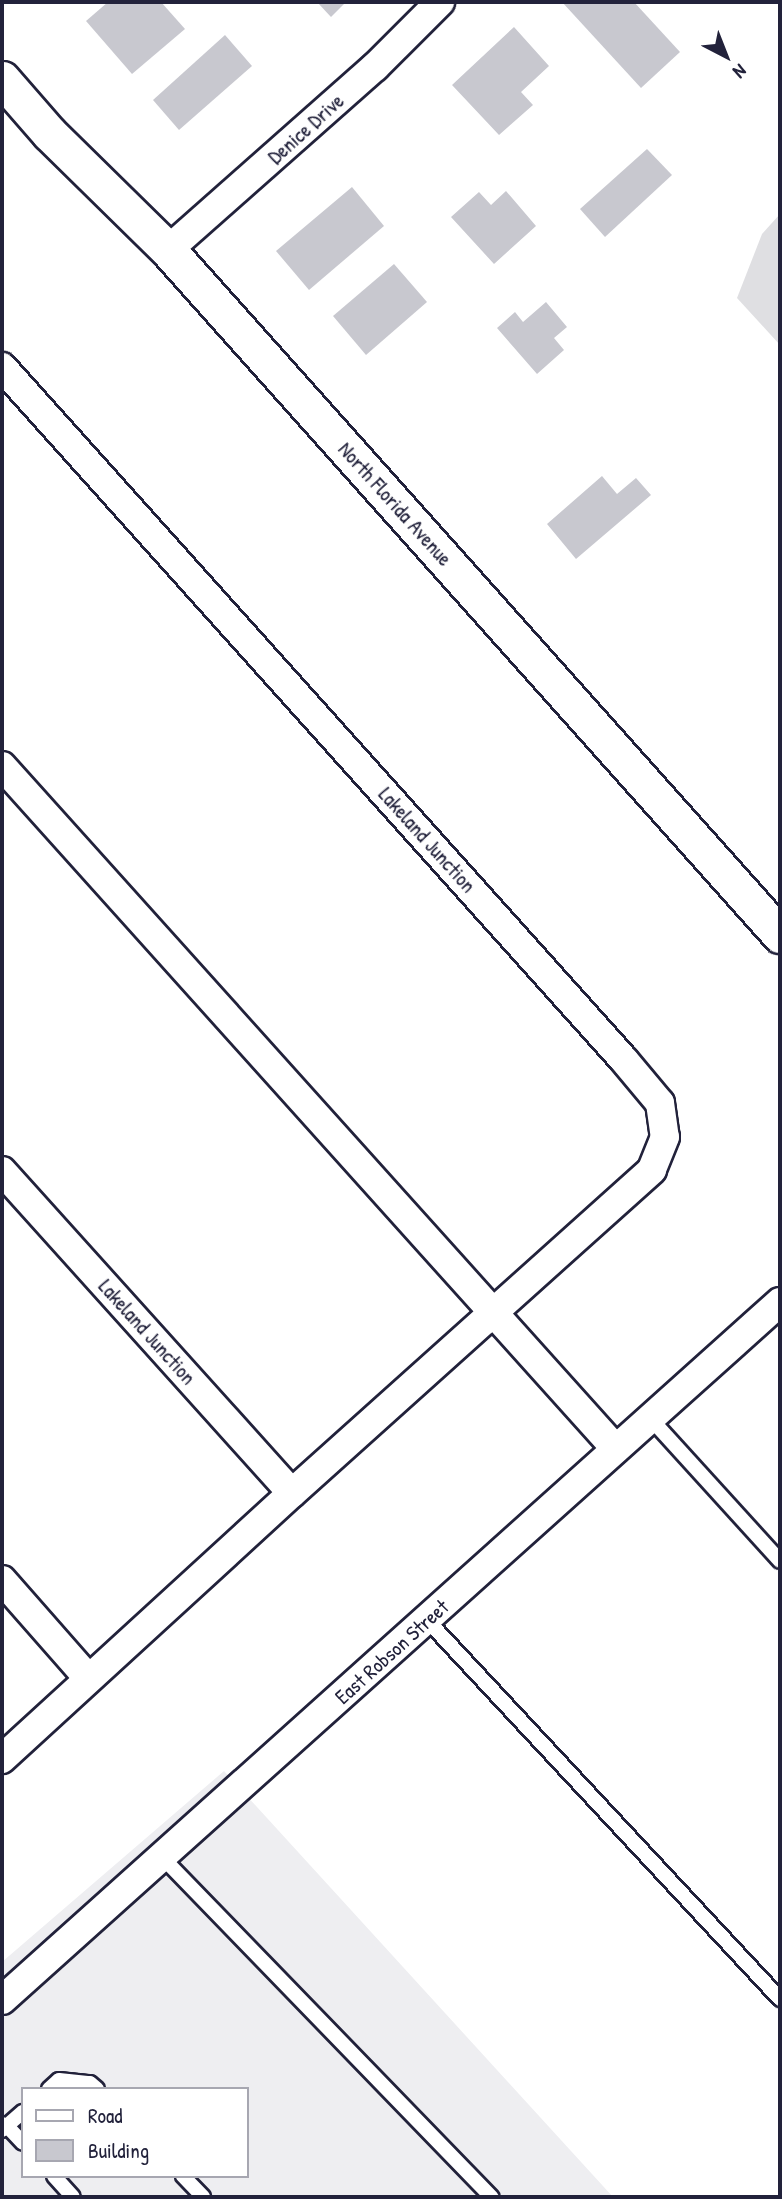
<!DOCTYPE html>
<style>
body{margin:0}
#map{position:relative;width:782px;height:2199px;overflow:hidden;background:#fff;font-family:"Patrick Hand",sans-serif}
div>[style]{position:absolute}
.built>*{inset:0;background:#eeeef1}
.green>*{inset:0;background:#dfdfe2}
.building>*{inset:0;background:#c8c8cf}
.roads{filter:drop-shadow(2px 0 #22223b) drop-shadow(-2px 0 #22223b) drop-shadow(0 2px #22223b) drop-shadow(0 -2px #22223b)}
.service>*{height:14px;margin:-7px;padding:0 7px;transform-origin:7px;border-radius:7px;background:#fff}
.minor>*{height:28px;margin:-14px;padding:0 14px;transform-origin:14px;border-radius:14px;background:#fff}
.tertiary>*{height:35px;margin:-17.5px;padding:0 17.5px;transform-origin:17.5px;border-radius:17.5px;background:#fff}
span{translate:-50% -50%;white-space:nowrap;text-align:center;line-height:1.15;-webkit-text-stroke:7px #fff;paint-order:stroke}
.street-label{font-size:21px;color:#22223b}
.frame{position:absolute;inset:0;border:4px solid #22223b;pointer-events:none}
.legend{position:absolute;left:21px;top:2087px;width:228px;height:91px;box-sizing:border-box;background:#fff;border:2px solid #a7a7b1;margin:0;padding:9px 12px;list-style:none;font-size:21px;color:#22223b}
.legend li{display:flex;align-items:center;gap:14px;height:35px}
.legend b{width:35px;border:2px solid #a7a7b1}
.north{position:absolute;left:691px;top:21px;width:70px;height:70px;-webkit-text-stroke:5px #fff;paint-order:stroke;rotate:138deg;font-size:19px;font-weight:700;line-height:28px;text-align:center;color:#22223b}
.north::after{content:'';display:block;margin:auto;width:24px;height:32px;background:#22223b;clip-path:polygon(50% 0,100% 100%,50% 72%,0 100%)}
</style>
<div id="map">
<div class="built">
<i style="clip-path:polygon(evenodd,224px 1771px,613px 2197px,2px 2197px,2px 1962px,224px 1771px,23px 2089px,247px 2089px,247px 2176px,23px 2176px,23px 2089px)"></i>
</div>
<div class="green">
<i style="clip-path:polygon(780px 214px,780px 345px,737px 298px,762px 234px)"></i>
</div>
<div class="building">
<i style="clip-path:polygon(108px 2px,161px 2px,185px 29px,132px 74px,86px 21px)"></i>
<i style="clip-path:polygon(317px 2px,346px 2px,331px 17px)"></i>
<i style="clip-path:polygon(562px 2px,634px 2px,680px 52px,641px 88px)"></i>
<i style="clip-path:polygon(514px 27px,549px 66px,521px 92px,533px 105px,499px 135px,452px 85px)"></i>
<i style="clip-path:polygon(225px 35px,252px 66px,179px 130px,153px 100px)"></i>
<i style="clip-path:polygon(647px 149px,672px 175px,605px 237px,580px 209px)"></i>
<i style="clip-path:polygon(352px 187px,384px 226px,309px 290px,276px 251px)"></i>
<i style="clip-path:polygon(506px 191px,536px 226px,494px 264px,451px 217px,479px 192px,491px 205px)"></i>
<i style="clip-path:polygon(394px 264px,427px 302px,366px 355px,333px 316px)"></i>
<i style="clip-path:polygon(546px 302px,567px 327px,554px 338px,564px 350px,537px 374px,497px 328px,515px 312px,523px 322px)"></i>
<i style="clip-path:polygon(602px 476px,617px 494px,636px 478px,651px 495px,576px 559px,547px 524px)"></i>
</div>
<div class="roads">
<div class="service">
<i style="left:650px;top:1418px;width:193px;rotate:47.7deg"></i>
<i style="left:427px;top:1620px;width:518px;rotate:47.03deg"></i>
<i style="left:161px;top:1856px;width:475px;rotate:45.9deg"></i>
<i style="left:49px;top:2089px;width:13px;rotate:-42deg"></i>
<i style="left:59px;top:2080px;width:31px;rotate:6deg"></i>
<i style="left:90px;top:2083px;width:9px;rotate:41deg"></i>
<i style="left:2px;top:2124px;width:5px;rotate:22deg"></i>
<i style="left:7px;top:2126px;width:23px;rotate:47deg"></i>
<i style="left:2px;top:2130px;width:28px;rotate:-41deg"></i>
<i style="left:54px;top:2176px;width:28px;rotate:48deg"></i>
<i style="left:183px;top:2176px;width:29px;rotate:46deg"></i>
</div>
<div class="minor">
<i style="left:168px;top:250px;width:276px;rotate:-41.5deg"></i>
<i style="left:375px;top:67px;width:92px;rotate:-45deg"></i>
<i style="left:2px;top:367px;width:931px;rotate:48.09deg"></i>
<i style="left:624px;top:1060px;width:56px;rotate:50.1deg"></i>
<i style="left:660px;top:1103px;width:34px;rotate:82deg"></i>
<i style="left:665px;top:1137px;width:35px;rotate:112deg"></i>
<i style="left:652px;top:1170px;width:484px;rotate:138.1deg"></i>
<i style="left:292px;top:1493px;width:394px;rotate:137.5deg"></i>
<i style="left:2px;top:766px;width:918px;rotate:48.05deg"></i>
<i style="left:2px;top:1171px;width:433px;rotate:48deg"></i>
<i style="left:2px;top:1580px;width:130px;rotate:48.7deg"></i>
<i style="left:2px;top:2000px;width:1045px;rotate:-41.9deg"></i>
</div>
<div class="tertiary">
<i style="left:2px;top:79px;width:72px;rotate:49deg"></i>
<i style="left:49px;top:133px;width:167px;rotate:44.5deg"></i>
<i style="left:168px;top:250px;width:919px;rotate:48.22deg"></i>
</div>
</div>
<div class="street-label">
<span style="left:306px;top:129px;rotate:-42deg">Denice Drive</span>
<span style="left:395px;top:504px;rotate:48deg">North Florida Avenue</span>
<span style="left:427px;top:840px;rotate:48deg">Lakeland Junction</span>
<span style="left:147px;top:1332px;rotate:48deg">Lakeland Junction</span>
<span style="left:392px;top:1652px;rotate:-42deg">East Robson Street</span>
</div>
<div class="frame"></div>
<ul class="legend">
<li><b style="height:9px;background:#fff"></b>Road</li>
<li><b style="height:19px;background:#c8c8cf"></b>Building</li>
</ul>
<div class="north">N</div>
</div>
